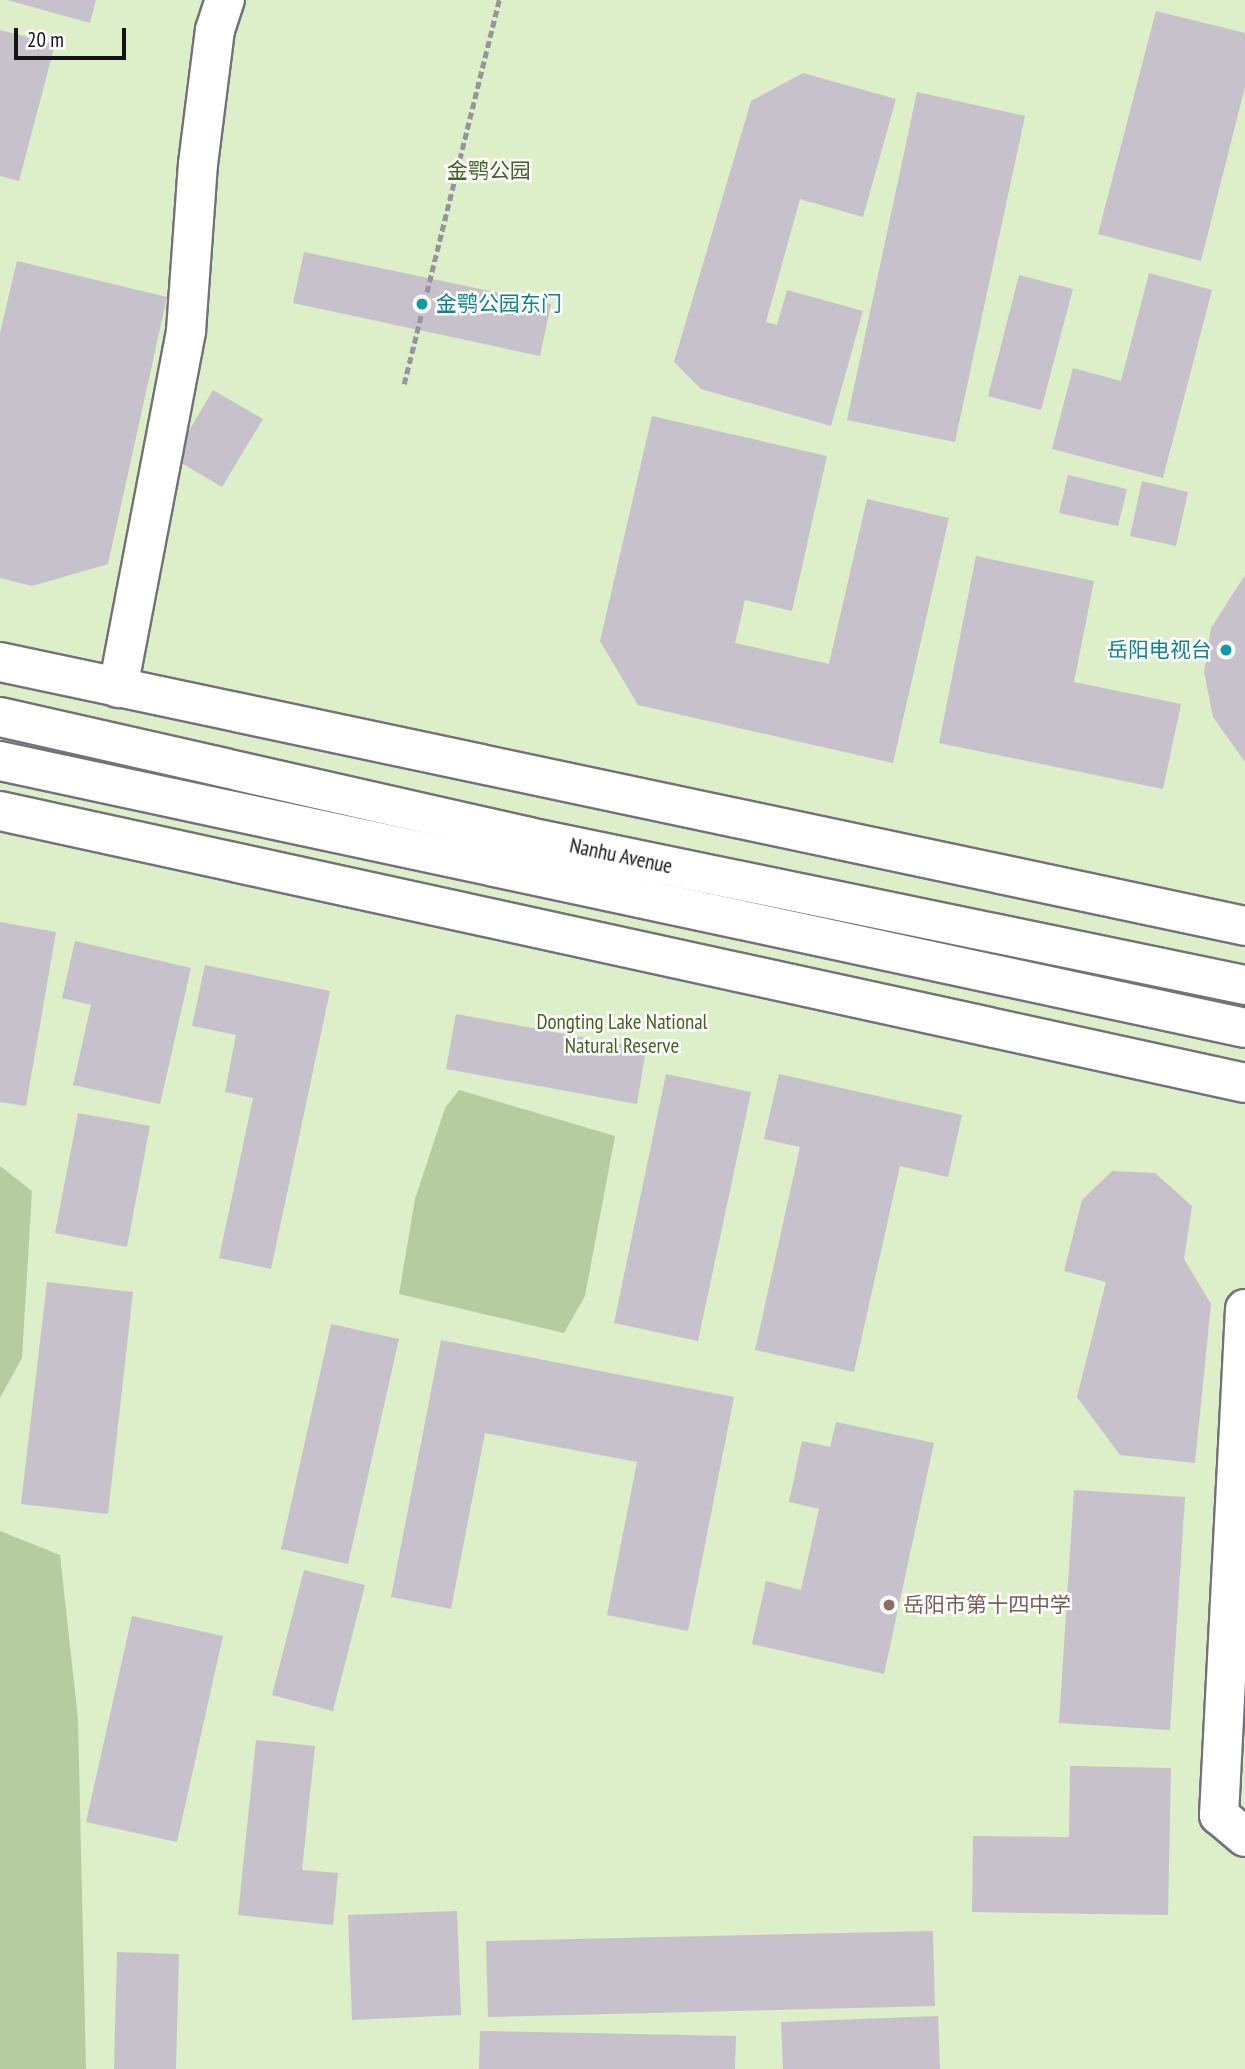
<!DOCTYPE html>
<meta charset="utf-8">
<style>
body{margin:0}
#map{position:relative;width:1245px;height:2069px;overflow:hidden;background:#f5f3fe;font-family:"PT Sans Narrow","Noto Sans SC",sans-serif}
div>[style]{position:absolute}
.green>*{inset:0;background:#dcefc8}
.forest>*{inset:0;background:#b6cba0}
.building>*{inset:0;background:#c6c1ca}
.path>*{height:4.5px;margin-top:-2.25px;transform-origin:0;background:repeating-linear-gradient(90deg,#96949c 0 7px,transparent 0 10.5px)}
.roads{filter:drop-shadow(2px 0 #73727b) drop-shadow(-2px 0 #73727b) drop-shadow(0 2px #73727b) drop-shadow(0 -2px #73727b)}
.minor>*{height:38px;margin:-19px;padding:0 19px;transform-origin:19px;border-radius:19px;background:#fff}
.secondary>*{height:38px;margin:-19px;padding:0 19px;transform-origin:19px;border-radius:19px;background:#fff}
.primary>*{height:38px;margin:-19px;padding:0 19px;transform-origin:19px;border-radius:19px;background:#fff}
.dots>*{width:19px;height:19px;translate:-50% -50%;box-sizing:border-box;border:4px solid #fff;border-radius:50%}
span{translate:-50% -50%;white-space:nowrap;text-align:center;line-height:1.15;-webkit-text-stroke:5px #fff;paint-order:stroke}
.park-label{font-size:21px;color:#476023}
.culture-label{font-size:21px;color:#0d838f}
.left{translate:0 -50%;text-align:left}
.right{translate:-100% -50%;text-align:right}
.street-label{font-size:21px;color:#141417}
.education-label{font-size:21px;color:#785e54}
.scale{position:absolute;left:14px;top:28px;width:112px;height:32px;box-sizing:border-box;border:4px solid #141417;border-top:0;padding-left:9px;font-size:21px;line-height:24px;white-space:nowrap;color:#141417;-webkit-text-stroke:5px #fff;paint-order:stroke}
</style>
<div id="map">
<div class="green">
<i style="clip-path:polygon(0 0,1245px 0,1245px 2069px,0 2069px)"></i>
</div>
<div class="forest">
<i style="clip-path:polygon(459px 1090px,615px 1136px,585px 1296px,564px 1333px,399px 1294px,415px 1199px,445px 1108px)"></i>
<i style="clip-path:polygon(0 1166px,32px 1191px,22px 1358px,0 1398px)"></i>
<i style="clip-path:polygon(0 1531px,60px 1555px,78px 1719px,86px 2069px,0 2069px)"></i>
</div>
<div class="building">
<i style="clip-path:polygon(7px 0,96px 0,90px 23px)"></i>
<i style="clip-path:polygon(1156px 11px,1245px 33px,1245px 87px,1201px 261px,1098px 234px)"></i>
<i style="clip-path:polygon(0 30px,55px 44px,19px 181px,0 176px)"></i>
<i style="clip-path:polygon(803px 73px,896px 99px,863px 217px,800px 199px,766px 322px,777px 325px,787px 290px,863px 311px,831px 426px,701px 389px,674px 362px,751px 101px)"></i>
<i style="clip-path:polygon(917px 92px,1025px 116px,955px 442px,847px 420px)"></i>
<i style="clip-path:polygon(304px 252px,551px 304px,540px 356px,293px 303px)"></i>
<i style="clip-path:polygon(17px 261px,167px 297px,108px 564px,32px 586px,0 578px,0 333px)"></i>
<i style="clip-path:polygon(1149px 273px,1212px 290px,1163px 478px,1052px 449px,1073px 368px,1121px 381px)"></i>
<i style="clip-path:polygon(1019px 275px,1073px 289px,1041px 410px,988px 396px)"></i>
<i style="clip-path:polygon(213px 390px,263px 419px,222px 487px,173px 458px)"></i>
<i style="clip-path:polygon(652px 416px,827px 456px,792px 611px,745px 600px,735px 643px,829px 664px,867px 499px,949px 518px,893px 763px,638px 705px,600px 641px)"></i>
<i style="clip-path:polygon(1068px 475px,1127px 489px,1118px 526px,1059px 513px)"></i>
<i style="clip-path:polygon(1142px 481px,1188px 492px,1176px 546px,1130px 536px)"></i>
<i style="clip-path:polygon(976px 556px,1094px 581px,1074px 682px,1181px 704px,1163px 789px,939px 743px)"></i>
<i style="clip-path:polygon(1245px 575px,1245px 762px,1213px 717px,1204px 672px,1211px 628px)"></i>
<i style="clip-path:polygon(0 922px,56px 932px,26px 1106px,0 1102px)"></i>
<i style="clip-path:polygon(75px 941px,191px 968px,160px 1104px,73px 1085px,91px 1005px,62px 998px)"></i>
<i style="clip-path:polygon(205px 965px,330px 991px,271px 1269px,219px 1258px,253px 1098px,225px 1092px,236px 1035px,192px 1026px)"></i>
<i style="clip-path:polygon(456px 1014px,646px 1049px,637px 1104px,446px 1069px)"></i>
<i style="clip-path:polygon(666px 1074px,751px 1092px,698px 1341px,614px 1323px)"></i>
<i style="clip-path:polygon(779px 1074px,962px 1115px,948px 1177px,900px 1166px,854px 1372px,755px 1350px,800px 1147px,764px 1139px)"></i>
<i style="clip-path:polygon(78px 1113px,150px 1126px,127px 1247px,55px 1233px)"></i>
<i style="clip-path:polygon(1112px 1171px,1155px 1173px,1192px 1206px,1184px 1259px,1211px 1304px,1195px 1463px,1120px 1455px,1077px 1397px,1106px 1282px,1064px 1271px,1082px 1200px)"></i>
<i style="clip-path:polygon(47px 1282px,133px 1292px,108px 1514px,21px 1504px)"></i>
<i style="clip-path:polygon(331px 1324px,399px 1339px,348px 1564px,281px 1549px)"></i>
<i style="clip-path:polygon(441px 1340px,734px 1397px,688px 1631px,607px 1615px,637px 1462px,485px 1433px,451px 1609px,391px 1597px)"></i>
<i style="clip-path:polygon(836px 1422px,934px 1443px,884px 1674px,752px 1644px,766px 1581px,801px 1590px,819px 1509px,789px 1502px,802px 1441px,830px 1447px)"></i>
<i style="clip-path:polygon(1074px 1490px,1185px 1497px,1170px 1730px,1059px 1723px)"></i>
<i style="clip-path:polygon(304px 1570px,365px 1585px,333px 1711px,272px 1695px)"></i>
<i style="clip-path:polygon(132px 1616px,223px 1636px,177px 1842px,86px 1822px)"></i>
<i style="clip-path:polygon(256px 1740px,315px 1746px,302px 1870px,338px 1873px,333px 1925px,238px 1915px)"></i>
<i style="clip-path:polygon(1070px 1766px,1171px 1768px,1168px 1915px,972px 1912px,973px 1836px,1069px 1837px)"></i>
<i style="clip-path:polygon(457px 1911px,461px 2015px,352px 2020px,348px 1915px)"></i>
<i style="clip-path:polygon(933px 1931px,935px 2006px,488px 2017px,486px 1941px)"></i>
<i style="clip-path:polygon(117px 1952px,179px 1954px,176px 2069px,114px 2069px)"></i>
<i style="clip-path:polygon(938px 2016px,940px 2069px,783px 2069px,781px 2022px)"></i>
<i style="clip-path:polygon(480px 2031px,736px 2036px,735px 2069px,479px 2069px)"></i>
</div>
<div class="path">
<i style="left:404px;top:384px;width:396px;rotate:-76.1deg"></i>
</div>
<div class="roads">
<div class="minor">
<i style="left:118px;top:688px;width:363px;rotate:-79.2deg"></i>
<i style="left:186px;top:331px;width:167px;rotate:-85.9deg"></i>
<i style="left:198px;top:164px;width:135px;rotate:-82.8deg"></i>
<i style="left:215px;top:30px;width:32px;rotate:-72deg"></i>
<i style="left:1245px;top:1309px;width:507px;rotate:92.94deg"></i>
<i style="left:1219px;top:1815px;width:34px;rotate:40deg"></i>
</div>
<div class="secondary">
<i style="left:0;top:662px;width:1273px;rotate:11.97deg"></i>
<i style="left:0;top:811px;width:1274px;rotate:12.32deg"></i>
</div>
<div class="primary">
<i style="left:0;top:717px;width:542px;rotate:12.78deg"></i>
<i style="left:529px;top:837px;width:731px;rotate:11.68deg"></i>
<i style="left:0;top:761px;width:1273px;rotate:12.1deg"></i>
</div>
</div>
<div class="dots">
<i style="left:422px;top:304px;background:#0f9aa8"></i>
<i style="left:1226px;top:650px;background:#0f9aa8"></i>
<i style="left:889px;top:1605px;background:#8d6e63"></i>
</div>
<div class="park-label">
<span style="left:489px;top:171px">金鹗公园</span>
<span style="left:622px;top:1034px">Dongting Lake National<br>Natural Reserve</span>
</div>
<div class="culture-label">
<span class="left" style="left:436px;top:304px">金鹗公园东门</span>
<span class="right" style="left:1212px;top:650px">岳阳电视台</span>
</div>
<div class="street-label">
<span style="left:621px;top:856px;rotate:12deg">Nanhu Avenue</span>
</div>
<div class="education-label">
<span class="left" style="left:903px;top:1605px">岳阳市第十四中学</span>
</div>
<div class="scale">20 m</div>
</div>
